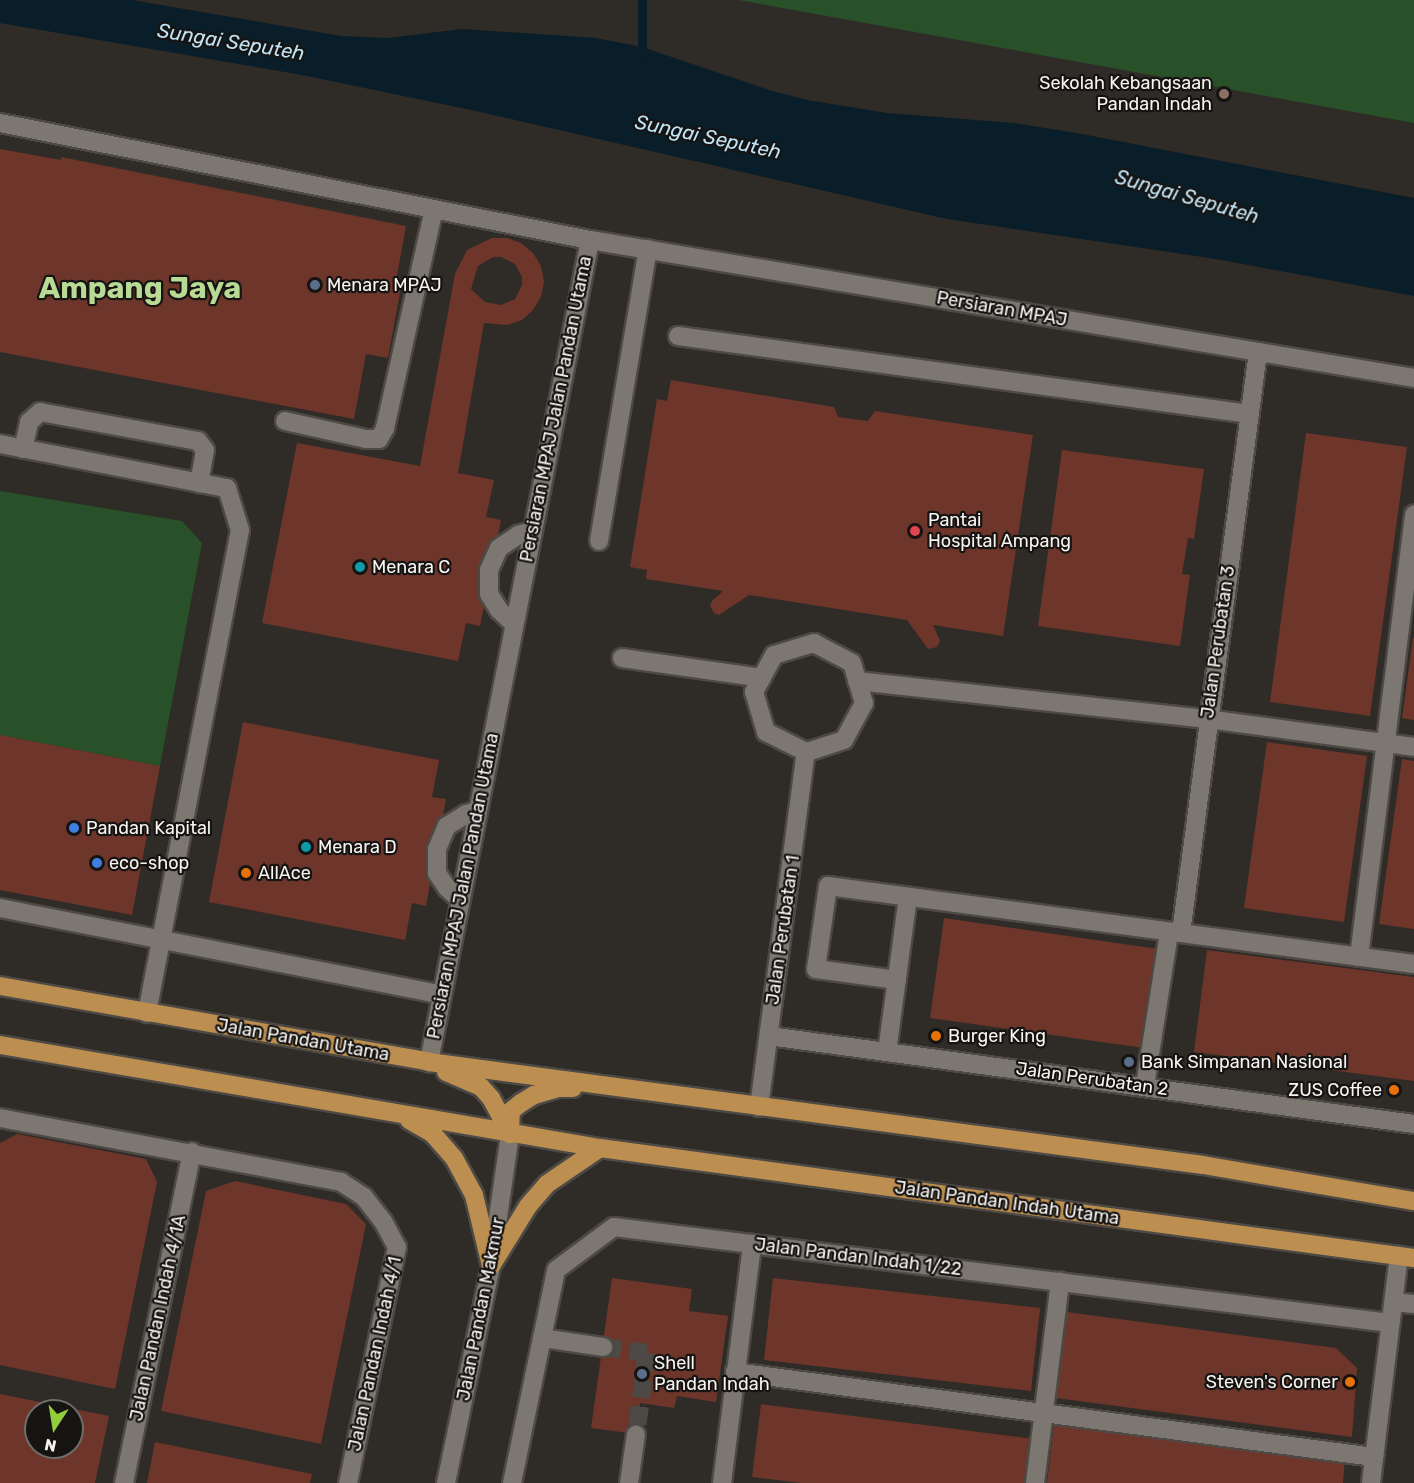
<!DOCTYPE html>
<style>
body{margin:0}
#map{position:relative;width:1414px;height:1483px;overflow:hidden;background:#2f2b26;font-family:Rubik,sans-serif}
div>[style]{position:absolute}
.green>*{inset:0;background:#285129}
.water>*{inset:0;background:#091e28}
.stream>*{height:9px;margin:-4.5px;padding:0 4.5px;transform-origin:4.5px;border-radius:4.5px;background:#091e28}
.building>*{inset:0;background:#6e362b}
.minor-tunnel>*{height:18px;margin-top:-9px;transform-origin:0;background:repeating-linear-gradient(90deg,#4d4944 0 18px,transparent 0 27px)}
.roads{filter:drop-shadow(2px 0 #4d4945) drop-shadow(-2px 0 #4d4945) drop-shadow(0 2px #4d4945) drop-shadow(0 -2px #4d4945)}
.minor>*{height:18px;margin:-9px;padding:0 9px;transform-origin:9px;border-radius:9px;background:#7c7771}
.major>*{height:18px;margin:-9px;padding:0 9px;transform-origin:9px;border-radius:9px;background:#bc8e4f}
.dots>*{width:16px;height:16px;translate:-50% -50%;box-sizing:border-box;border:3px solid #161412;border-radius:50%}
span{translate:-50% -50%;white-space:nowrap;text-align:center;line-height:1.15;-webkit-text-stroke:4.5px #161412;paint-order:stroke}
.poi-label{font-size:18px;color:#f7f4f1}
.right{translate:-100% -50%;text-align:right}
.left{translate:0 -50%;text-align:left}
.street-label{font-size:18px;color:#f7f4f1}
.water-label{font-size:20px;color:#c0e3f5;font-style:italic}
.town-label{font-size:30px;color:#b9da94;font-weight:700}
.north{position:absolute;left:24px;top:1399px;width:60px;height:60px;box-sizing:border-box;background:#161412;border:2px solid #706e6b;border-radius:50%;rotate:192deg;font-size:16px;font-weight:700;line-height:24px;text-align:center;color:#f7f4f1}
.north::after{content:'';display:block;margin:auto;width:21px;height:27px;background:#93cc3d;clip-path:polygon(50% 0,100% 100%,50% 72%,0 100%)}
</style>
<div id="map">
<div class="green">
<i style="clip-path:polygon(739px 0,1414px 0,1414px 123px)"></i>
<i style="clip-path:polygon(0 491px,182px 521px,202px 543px,160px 766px,0 735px)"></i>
</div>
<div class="water">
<i style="clip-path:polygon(0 0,132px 0,341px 36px,388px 38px,462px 29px,596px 38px,642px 47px,769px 90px,807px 100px,887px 113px,1014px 123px,1082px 134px,1414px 198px,1414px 296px,1216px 259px,947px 219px,476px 111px,302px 75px,0 23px)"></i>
</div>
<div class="stream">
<i style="left:642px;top:0;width:47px;rotate:90deg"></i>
<i style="left:642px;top:47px;width:11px;rotate:68deg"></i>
</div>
<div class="building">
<i style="clip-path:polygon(0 149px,61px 160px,61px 157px,406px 226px,396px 281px,402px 282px,388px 358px,366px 354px,354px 419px,0 352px)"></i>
<i style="clip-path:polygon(evenodd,492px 238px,507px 238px,521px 243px,533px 253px,541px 266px,544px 281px,541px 297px,533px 310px,522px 320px,507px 325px,484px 323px,458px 473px,494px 480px,486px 517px,501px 520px,480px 626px,466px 623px,458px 661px,262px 623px,297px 443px,420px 466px,455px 274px,467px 250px,492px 238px,493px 257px,501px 257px,515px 264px,522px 277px,522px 285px,515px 299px,501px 305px,485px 302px,471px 289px,478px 266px,493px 257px)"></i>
<i style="clip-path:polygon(671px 380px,834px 407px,838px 417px,868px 421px,875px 411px,1033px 435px,1003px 636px,933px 625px,940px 641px,937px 647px,928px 649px,907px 620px,749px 595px,719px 615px,714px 613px,710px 606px,712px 601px,723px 591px,646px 579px,647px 570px,630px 567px,657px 399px,667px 401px)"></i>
<i style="clip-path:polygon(1306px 433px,1407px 447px,1370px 716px,1270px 702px)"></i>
<i style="clip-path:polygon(1062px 450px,1204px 469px,1194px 539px,1188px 538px,1182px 574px,1190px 575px,1180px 646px,1038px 626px)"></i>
<i style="clip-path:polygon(1413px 638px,1414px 638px,1414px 720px,1402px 718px)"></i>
<i style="clip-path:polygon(243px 722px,439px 760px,432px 797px,446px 799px,426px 906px,412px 903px,405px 940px,209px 902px)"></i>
<i style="clip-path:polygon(0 735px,160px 766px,132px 915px,0 890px)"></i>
<i style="clip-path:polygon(1267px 742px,1367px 756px,1344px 922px,1244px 908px)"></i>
<i style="clip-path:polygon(1402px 759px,1414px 761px,1414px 929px,1379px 924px)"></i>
<i style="clip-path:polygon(944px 918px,1158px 949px,1144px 1048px,930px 1018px)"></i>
<i style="clip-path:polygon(1207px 950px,1414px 977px,1414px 1081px,1194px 1052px)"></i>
<i style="clip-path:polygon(17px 1134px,146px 1159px,157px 1182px,115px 1389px,0 1365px,0 1143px)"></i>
<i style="clip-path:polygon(235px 1181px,346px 1204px,366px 1224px,321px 1444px,161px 1411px,206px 1191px)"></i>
<i style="clip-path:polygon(612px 1278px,692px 1289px,689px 1311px,728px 1316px,716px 1402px,677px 1396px,674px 1408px,640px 1403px,636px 1434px,591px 1428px)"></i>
<i style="clip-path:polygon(773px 1278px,1040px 1308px,1031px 1391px,764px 1360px)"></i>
<i style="clip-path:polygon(1067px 1312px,1336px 1348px,1357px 1368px,1352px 1437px,1056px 1398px)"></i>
<i style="clip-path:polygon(evenodd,0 1394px,109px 1416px,95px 1483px,0 1483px,0 1394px,36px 1411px,72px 1411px,72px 1447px,36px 1447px,36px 1411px)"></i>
<i style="clip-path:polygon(761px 1404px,1034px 1439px,1029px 1483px,801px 1483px,752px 1477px)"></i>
<i style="clip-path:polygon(1054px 1423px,1345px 1456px,1343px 1483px,1047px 1483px)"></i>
<i style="clip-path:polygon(155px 1442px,312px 1474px,310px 1483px,147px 1483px)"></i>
</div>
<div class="minor-tunnel">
<i style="left:603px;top:1347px;width:44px;rotate:7.8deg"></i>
<i style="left:647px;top:1353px;width:82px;rotate:97.7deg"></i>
</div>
<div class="roads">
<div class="minor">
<i style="left:0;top:123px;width:601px;rotate:11.22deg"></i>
<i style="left:590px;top:240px;width:838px;rotate:101.08deg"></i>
<i style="left:590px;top:240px;width:835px;rotate:9.51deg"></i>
<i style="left:678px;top:336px;width:577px;rotate:7.77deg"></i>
<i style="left:285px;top:421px;width:83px;rotate:12.5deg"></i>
<i style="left:366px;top:439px;width:13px"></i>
<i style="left:379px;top:439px;width:13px;rotate:-61deg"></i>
<i style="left:385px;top:428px;width:224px;rotate:-77.4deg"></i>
<i style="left:0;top:444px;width:231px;rotate:11deg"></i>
<i style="left:227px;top:488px;width:44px;rotate:72.8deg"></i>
<i style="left:240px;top:530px;width:492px;rotate:100.9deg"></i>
<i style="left:23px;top:449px;width:28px;rotate:-77deg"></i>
<i style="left:29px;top:422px;width:15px;rotate:-42deg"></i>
<i style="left:40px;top:412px;width:161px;rotate:10.4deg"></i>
<i style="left:198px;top:441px;width:11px;rotate:52deg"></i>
<i style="left:205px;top:450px;width:34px;rotate:100deg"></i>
<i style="left:599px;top:541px;width:296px;rotate:-80.5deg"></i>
<i style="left:514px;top:624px;width:21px;rotate:-137deg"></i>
<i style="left:499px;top:610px;width:19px;rotate:-122deg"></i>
<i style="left:489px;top:594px;width:24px;rotate:-90deg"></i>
<i style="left:489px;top:570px;width:24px;rotate:-66deg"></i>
<i style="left:499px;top:548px;width:23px;rotate:-34deg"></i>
<i style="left:518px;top:535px;width:15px;rotate:-16deg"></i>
<i style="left:814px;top:643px;width:43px;rotate:27.8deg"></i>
<i style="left:852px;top:663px;width:42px;rotate:73.3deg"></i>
<i style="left:864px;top:703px;width:42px;rotate:118.4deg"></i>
<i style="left:844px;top:740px;width:40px;rotate:162deg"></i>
<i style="left:806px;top:752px;width:45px;rotate:-153.4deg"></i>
<i style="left:766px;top:732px;width:42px;rotate:-106.7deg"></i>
<i style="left:754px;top:692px;width:42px;rotate:-61.6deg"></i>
<i style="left:774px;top:655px;width:42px;rotate:-16.7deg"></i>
<i style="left:622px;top:658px;width:141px;rotate:8.1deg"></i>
<i style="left:857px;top:681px;width:353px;rotate:6.2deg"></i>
<i style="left:1208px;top:719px;width:208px;rotate:7.7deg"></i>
<i style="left:460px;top:900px;width:18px;rotate:-137deg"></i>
<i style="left:447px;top:888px;width:18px;rotate:-124deg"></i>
<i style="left:437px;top:873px;width:24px;rotate:-90deg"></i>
<i style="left:437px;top:849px;width:25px;rotate:-67deg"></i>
<i style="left:447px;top:826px;width:22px;rotate:-32deg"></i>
<i style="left:466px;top:814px;width:12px;rotate:-14deg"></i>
<i style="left:0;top:908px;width:450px;rotate:11.1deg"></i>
<i style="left:1181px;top:933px;width:586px;rotate:-82.45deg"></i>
<i style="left:1359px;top:957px;width:446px;rotate:-82.9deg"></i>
<i style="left:897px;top:980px;width:82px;rotate:-172.3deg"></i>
<i style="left:816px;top:969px;width:84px;rotate:-81.8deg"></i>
<i style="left:828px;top:886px;width:591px;rotate:7.58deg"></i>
<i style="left:769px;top:1036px;width:651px;rotate:7.77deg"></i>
<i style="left:887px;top:1052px;width:156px;rotate:-82.3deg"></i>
<i style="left:1145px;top:1086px;width:156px;rotate:-81.1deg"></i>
<i style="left:759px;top:1107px;width:358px;rotate:-82.5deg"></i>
<i style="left:0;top:1118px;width:347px;rotate:10.6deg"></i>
<i style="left:341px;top:1182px;width:27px;rotate:33deg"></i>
<i style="left:364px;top:1197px;width:31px;rotate:52deg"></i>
<i style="left:383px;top:1221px;width:30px;rotate:62deg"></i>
<i style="left:397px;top:1247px;width:241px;rotate:101.7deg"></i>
<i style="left:1394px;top:1302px;width:20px;rotate:6deg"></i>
<i style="left:542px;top:1338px;width:62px;rotate:8.4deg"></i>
<i style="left:735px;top:1372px;width:645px;rotate:7.58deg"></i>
<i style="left:124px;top:1483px;width:338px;rotate:-78.4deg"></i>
<i style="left:446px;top:1483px;width:222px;rotate:-78.3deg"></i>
<i style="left:491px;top:1266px;width:133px;rotate:-81.8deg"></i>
<i style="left:512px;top:1483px;width:217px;rotate:-78.3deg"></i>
<i style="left:556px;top:1270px;width:72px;rotate:-36.6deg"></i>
<i style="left:614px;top:1227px;width:782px;rotate:7.05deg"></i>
<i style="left:629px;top:1483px;width:49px;rotate:-81.9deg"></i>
<i style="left:722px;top:1483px;width:241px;rotate:-82.8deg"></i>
<i style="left:1035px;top:1483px;width:203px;rotate:-82.9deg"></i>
<i style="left:1371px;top:1483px;width:229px;rotate:-83deg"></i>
</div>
<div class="major">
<i style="left:0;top:986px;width:436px;rotate:10deg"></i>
<i style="left:429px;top:1062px;width:781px;rotate:7.58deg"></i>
<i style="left:1203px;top:1165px;width:214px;rotate:9.7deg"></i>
<i style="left:0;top:1045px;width:609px;rotate:9.74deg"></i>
<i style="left:600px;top:1148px;width:821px;rotate:7.7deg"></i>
<i style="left:446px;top:1072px;width:38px;rotate:23deg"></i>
<i style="left:481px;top:1087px;width:15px;rotate:48deg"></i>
<i style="left:491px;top:1098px;width:41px;rotate:62.2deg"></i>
<i style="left:409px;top:1120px;width:28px;rotate:30deg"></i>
<i style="left:433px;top:1134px;width:32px;rotate:49deg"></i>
<i style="left:454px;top:1158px;width:42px;rotate:61.6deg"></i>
<i style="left:474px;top:1195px;width:73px;rotate:76.5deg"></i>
<i style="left:510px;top:1134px;width:23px;rotate:-88deg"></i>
<i style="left:511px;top:1111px;width:13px;rotate:-39deg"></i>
<i style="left:521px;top:1103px;width:15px;rotate:-32deg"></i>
<i style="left:534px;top:1095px;width:26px;rotate:-16deg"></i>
<i style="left:559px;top:1088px;width:14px"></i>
<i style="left:491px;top:1266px;width:70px;rotate:-58.3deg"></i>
<i style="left:528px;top:1206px;width:29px;rotate:-49deg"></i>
<i style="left:547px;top:1184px;width:64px;rotate:-34.2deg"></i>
</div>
</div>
<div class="dots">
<i style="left:1224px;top:94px;background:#8d6e63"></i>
<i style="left:315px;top:285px;background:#5c6f8a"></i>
<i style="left:915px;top:531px;background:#e0444e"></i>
<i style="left:360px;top:567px;background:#0f9aa8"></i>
<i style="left:74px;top:828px;background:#3f7fe0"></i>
<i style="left:306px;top:847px;background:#0f9aa8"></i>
<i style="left:97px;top:863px;background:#3f7fe0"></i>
<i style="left:246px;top:873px;background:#e8710a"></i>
<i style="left:936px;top:1036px;background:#e8710a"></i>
<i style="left:1129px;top:1062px;background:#5c6f8a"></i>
<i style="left:1394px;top:1090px;background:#e8710a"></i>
<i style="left:642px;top:1374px;background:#5c6f8a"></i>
<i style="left:1350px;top:1382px;background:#e8710a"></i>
</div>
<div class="poi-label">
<span class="right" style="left:1212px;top:94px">Sekolah Kebangsaan<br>Pandan Indah</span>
<span class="left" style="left:327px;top:285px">Menara MPAJ</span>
<span class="left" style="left:928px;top:531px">Pantai<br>Hospital Ampang</span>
<span class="left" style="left:372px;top:567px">Menara C</span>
<span class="left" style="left:86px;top:828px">Pandan Kapital</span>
<span class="left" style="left:318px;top:847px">Menara D</span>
<span class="left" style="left:109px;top:863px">eco-shop</span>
<span class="left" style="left:258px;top:873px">AllAce</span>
<span class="left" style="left:948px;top:1036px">Burger King</span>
<span class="left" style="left:1141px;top:1062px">Bank Simpanan Nasional</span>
<span class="right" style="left:1382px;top:1090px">ZUS Coffee</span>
<span class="left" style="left:654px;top:1374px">Shell<br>Pandan Indah</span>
<span class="right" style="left:1338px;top:1382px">Steven's Corner</span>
</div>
<div class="street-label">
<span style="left:1002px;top:309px;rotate:10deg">Persiaran MPAJ</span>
<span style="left:556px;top:409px;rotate:-79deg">Persiaran MPAJ Jalan Pandan Utama</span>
<span style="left:1218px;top:642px;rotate:-82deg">Jalan Perubatan 3</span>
<span style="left:463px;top:886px;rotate:-79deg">Persiaran MPAJ Jalan Pandan Utama</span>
<span style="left:783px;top:930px;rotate:-82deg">Jalan Perubatan 1</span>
<span style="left:303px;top:1040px;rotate:10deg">Jalan Pandan Utama</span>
<span style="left:1092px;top:1079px;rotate:8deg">Jalan Perubatan 2</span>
<span style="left:1007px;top:1203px;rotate:8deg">Jalan Pandan Indah Utama</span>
<span style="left:858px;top:1257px;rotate:7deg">Jalan Pandan Indah 1/22</span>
<span style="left:481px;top:1309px;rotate:-79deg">Jalan Pandan Makmur</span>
<span style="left:158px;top:1318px;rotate:-78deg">Jalan Pandan Indah 4/1A</span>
<span style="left:375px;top:1354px;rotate:-78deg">Jalan Pandan Indah 4/1</span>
</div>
<div class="water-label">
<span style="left:231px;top:42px;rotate:9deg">Sungai Seputeh</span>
<span style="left:708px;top:137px;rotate:12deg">Sungai Seputeh</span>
<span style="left:1187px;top:197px;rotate:16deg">Sungai Seputeh</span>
</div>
<div class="town-label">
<span style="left:140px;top:288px">Ampang Jaya</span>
</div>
<div class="north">N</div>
</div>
